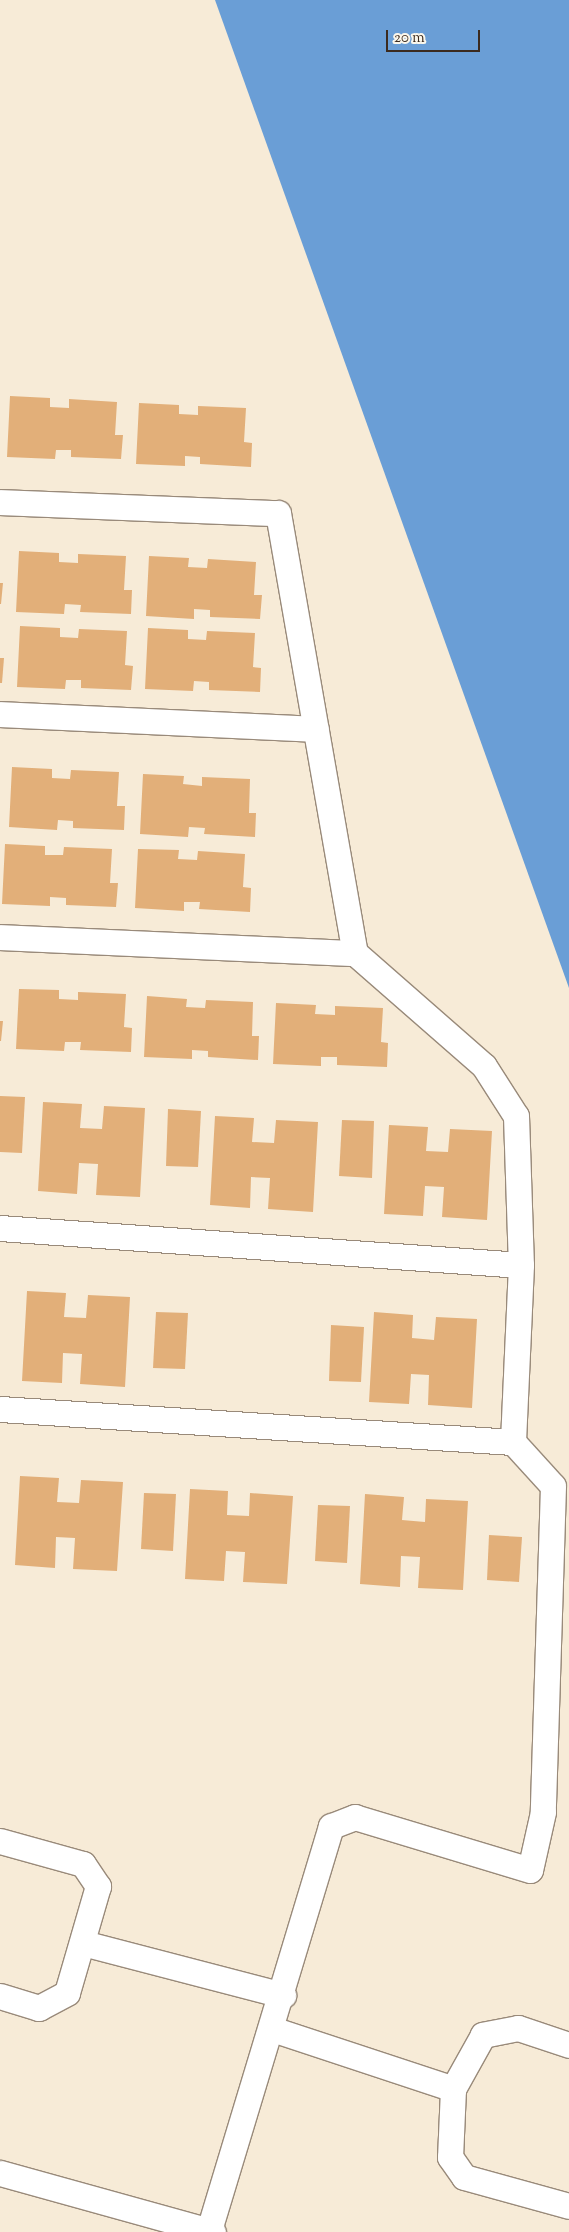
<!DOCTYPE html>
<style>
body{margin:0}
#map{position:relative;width:569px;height:2232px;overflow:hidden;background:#f7ebd7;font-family:"Sorts Mill Goudy",serif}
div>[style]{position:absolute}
.water>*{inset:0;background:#6a9ed6}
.building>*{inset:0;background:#e2af79}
.roads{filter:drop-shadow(1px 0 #998a7a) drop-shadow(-1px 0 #998a7a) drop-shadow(0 1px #998a7a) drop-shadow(0 -1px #998a7a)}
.minor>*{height:25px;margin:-12.5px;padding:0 12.5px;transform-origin:12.5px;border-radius:12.5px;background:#fff}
span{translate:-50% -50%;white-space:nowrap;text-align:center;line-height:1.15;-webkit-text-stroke:5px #fbf7ec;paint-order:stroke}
.scale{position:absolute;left:386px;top:30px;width:94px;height:22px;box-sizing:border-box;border:2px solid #3b2a1e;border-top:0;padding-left:6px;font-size:15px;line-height:18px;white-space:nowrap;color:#3b2a1e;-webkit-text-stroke:4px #fbf7ec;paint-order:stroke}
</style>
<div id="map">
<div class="water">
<i style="clip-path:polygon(215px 0,569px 0,569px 988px)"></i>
</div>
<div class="building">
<i style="clip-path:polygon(10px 396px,50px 398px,50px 407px,69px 408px,69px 399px,117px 402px,115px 435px,123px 435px,121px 459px,71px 457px,71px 450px,56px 450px,55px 459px,7px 457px)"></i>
<i style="clip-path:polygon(139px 403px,179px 405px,179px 414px,198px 415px,198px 406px,246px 408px,244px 442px,252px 443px,251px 467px,200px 464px,200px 457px,185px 456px,185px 466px,136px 464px)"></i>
<i style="clip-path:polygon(19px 551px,59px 553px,59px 562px,78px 563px,78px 554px,126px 556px,124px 590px,132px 590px,131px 614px,80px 612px,81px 605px,65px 604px,64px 614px,16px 612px)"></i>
<i style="clip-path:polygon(149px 556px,189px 558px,188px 567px,207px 568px,208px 559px,256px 562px,254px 595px,262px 595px,260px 619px,210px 617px,210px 610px,194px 609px,194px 619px,146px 616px)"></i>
<i style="clip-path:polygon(0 583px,3px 583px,1px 604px,0 604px)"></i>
<i style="clip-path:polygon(20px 626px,60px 628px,60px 637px,78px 638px,79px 629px,127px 631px,125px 665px,133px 666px,131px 690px,81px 688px,81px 680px,66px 680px,65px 689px,17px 687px)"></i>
<i style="clip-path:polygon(148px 628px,188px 630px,188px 639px,206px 640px,207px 631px,255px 633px,253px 667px,261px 668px,260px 692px,209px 690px,209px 682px,194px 681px,193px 691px,145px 689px)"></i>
<i style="clip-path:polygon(0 658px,4px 658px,2px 683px,0 683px)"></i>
<i style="clip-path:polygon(12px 767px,52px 769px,52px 778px,70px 779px,71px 770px,119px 772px,117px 806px,125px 806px,124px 830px,73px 828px,73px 821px,58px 820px,57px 830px,9px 827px)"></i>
<i style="clip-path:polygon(143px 774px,184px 776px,183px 784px,202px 786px,202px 777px,250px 779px,249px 813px,256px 813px,255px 837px,204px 834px,205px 828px,189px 827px,188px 837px,140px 834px)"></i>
<i style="clip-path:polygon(5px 844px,45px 846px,45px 855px,63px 855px,64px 847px,112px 849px,110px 883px,118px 883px,116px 907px,66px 905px,66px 898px,50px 897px,50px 906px,2px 904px)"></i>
<i style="clip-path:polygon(138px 849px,179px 850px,178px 859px,197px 860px,198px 851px,245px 854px,243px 887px,251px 888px,250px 912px,199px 909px,200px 902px,184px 902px,184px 911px,135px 908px)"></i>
<i style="clip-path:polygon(19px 989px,59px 990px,59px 999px,78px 1000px,78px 992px,126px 994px,124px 1027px,132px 1028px,131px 1052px,80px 1050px,81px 1042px,65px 1042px,64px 1051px,16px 1049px)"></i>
<i style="clip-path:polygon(147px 996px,187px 999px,186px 1007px,205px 1008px,206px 1000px,253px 1002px,252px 1036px,259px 1036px,258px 1060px,208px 1057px,208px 1051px,192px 1050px,192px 1059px,144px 1057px)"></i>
<i style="clip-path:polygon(276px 1003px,316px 1005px,315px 1014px,335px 1015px,335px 1006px,383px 1008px,381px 1042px,388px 1043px,387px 1067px,337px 1065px,337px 1057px,321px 1057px,321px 1066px,273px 1064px)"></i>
<i style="clip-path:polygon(0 1021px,3px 1021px,1px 1041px,0 1041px)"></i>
<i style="clip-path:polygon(0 1096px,25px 1097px,22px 1153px,0 1152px)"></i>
<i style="clip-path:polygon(43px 1102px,82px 1104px,80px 1128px,102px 1129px,104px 1106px,145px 1108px,140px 1197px,96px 1195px,98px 1164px,79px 1163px,77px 1194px,38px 1191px)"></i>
<i style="clip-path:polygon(168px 1109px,201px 1111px,198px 1167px,166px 1166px)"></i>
<i style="clip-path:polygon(215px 1116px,254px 1118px,252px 1142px,274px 1143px,276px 1120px,318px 1122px,313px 1212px,268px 1209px,270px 1178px,251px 1177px,250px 1208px,210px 1205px)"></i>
<i style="clip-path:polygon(342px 1120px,374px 1121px,372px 1178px,339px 1176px)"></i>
<i style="clip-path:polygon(389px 1125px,428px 1127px,426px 1151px,448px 1152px,450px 1129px,492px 1131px,487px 1220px,442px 1217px,444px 1187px,425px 1186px,423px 1216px,384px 1214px)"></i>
<i style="clip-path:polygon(27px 1291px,66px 1293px,64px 1317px,86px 1318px,88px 1295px,130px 1297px,125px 1387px,80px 1384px,82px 1354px,63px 1353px,62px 1383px,22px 1381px)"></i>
<i style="clip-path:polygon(156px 1312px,188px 1313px,185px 1369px,153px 1368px)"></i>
<i style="clip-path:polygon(374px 1312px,413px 1315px,412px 1338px,434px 1340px,436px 1317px,477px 1319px,472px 1408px,428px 1405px,429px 1375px,411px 1374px,409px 1404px,369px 1402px)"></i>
<i style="clip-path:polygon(331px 1325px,364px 1327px,361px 1382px,329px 1381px)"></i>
<i style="clip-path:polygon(20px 1476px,59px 1478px,57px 1502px,79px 1503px,81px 1480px,123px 1482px,117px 1571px,73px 1569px,75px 1538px,56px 1537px,55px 1568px,15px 1565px)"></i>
<i style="clip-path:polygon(190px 1489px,228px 1491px,227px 1515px,249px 1516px,250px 1493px,293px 1496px,287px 1584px,243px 1582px,245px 1552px,226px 1551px,224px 1581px,185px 1579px)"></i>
<i style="clip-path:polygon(144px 1493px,176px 1494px,173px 1551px,141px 1549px)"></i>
<i style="clip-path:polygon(365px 1494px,404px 1497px,402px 1520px,425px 1522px,426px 1499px,468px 1501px,463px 1590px,418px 1588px,420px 1557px,401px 1556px,400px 1587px,360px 1584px)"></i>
<i style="clip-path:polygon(318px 1505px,350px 1506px,347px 1563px,315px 1561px)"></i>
<i style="clip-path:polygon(489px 1535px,522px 1537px,519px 1582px,487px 1580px)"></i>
</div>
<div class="roads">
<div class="minor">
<i style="left:0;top:502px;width:278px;rotate:2.3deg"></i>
<i style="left:278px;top:513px;width:447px;rotate:80.1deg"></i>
<i style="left:0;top:714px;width:316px;rotate:2.7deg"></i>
<i style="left:0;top:937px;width:355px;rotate:2.6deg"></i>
<i style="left:355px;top:953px;width:171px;rotate:41.2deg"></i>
<i style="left:484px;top:1066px;width:59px;rotate:57.4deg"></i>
<i style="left:516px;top:1116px;width:149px;rotate:88.1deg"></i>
<i style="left:521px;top:1265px;width:177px;rotate:92.6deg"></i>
<i style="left:0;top:1228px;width:522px;rotate:4.06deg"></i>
<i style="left:0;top:1409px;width:514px;rotate:3.68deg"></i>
<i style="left:513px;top:1442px;width:59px;rotate:47.7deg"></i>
<i style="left:553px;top:1486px;width:326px;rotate:91.8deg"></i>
<i style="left:543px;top:1812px;width:59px;rotate:102.6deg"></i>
<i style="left:530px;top:1870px;width:183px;rotate:-163.2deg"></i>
<i style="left:355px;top:1817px;width:26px;rotate:159deg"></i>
<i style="left:331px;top:1826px;width:423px;rotate:106.8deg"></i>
<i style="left:0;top:1841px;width:86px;rotate:15.5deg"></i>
<i style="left:83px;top:1864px;width:27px;rotate:56deg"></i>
<i style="left:98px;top:1886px;width:111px;rotate:106.2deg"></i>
<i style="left:67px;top:1993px;width:32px;rotate:152deg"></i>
<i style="left:39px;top:2008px;width:41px;rotate:-162.9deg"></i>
<i style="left:83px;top:1943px;width:207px;rotate:14.6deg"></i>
<i style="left:272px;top:2029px;width:191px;rotate:18.3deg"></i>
<i style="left:569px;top:2045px;width:54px;rotate:-161.6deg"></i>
<i style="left:518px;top:2028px;width:36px;rotate:169deg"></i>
<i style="left:483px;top:2035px;width:62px;rotate:119.1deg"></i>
<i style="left:453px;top:2089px;width:68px;rotate:92.5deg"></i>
<i style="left:450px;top:2157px;width:24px;rotate:55deg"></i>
<i style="left:464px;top:2177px;width:109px;rotate:15.4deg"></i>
<i style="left:0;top:2173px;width:221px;rotate:15.5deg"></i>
</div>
</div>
<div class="scale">20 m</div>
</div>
